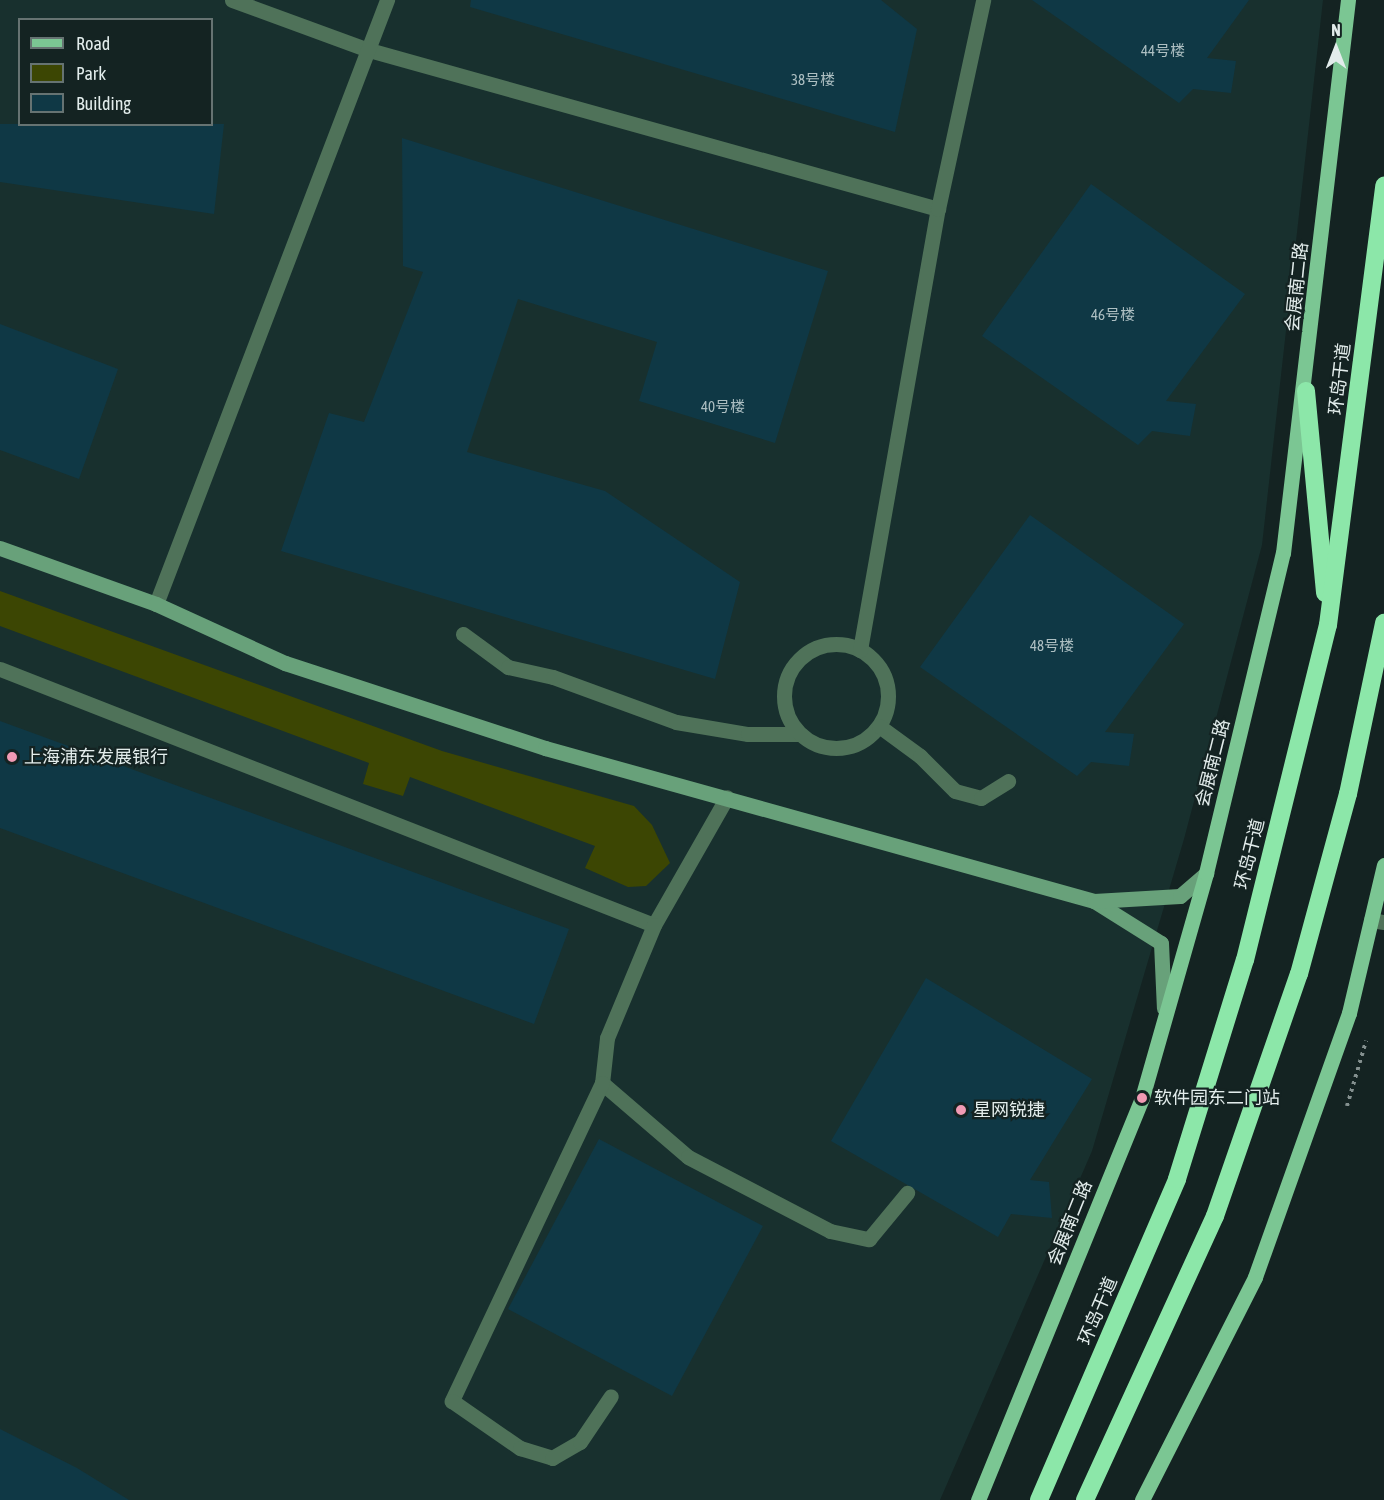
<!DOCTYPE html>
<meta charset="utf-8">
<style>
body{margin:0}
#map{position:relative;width:1384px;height:1500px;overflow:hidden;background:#142322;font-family:"Asap Condensed","Noto Sans SC",sans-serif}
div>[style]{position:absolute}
.built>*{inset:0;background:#18302e}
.green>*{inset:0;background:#3c4603}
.building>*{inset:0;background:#0f3845}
.path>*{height:4px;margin-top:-2px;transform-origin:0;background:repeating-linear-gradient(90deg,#84908f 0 3px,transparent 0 7.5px)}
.street>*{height:15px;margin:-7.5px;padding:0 7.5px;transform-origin:7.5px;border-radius:7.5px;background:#4f7259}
.street>.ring{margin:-7.5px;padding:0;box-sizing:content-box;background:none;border:15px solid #4f7259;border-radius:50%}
.secondary>*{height:15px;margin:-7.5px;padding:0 7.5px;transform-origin:7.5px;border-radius:7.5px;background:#68a17a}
.primary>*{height:15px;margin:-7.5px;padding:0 7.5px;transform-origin:7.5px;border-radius:7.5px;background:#7bc693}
.highway>*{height:18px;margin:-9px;padding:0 9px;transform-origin:9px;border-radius:9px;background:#8ce7a9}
.dots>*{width:16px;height:16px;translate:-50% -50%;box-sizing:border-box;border:3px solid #142322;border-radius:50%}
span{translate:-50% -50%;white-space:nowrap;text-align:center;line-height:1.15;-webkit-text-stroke:4.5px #142322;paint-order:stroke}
.number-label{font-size:15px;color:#adbfc2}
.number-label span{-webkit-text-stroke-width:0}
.street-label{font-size:18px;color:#e2eceb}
.poi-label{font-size:18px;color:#e2eceb}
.left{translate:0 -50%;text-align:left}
.legend{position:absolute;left:18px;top:18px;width:195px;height:108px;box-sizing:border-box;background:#142322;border:2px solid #667372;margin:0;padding:8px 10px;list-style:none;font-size:18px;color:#e2eceb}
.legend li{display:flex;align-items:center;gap:12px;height:30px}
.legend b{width:30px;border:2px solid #667372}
.north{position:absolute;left:1306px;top:18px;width:60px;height:60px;-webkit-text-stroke:4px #142322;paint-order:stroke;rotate:0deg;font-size:16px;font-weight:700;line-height:24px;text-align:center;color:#e2eceb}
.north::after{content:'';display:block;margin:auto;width:21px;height:27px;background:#e2eceb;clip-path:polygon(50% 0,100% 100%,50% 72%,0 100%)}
</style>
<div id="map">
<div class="built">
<i style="clip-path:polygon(evenodd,0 0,1323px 0,1262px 545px,1184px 839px,1092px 1151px,940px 1500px,0 1500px,0 0,20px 20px,212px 20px,212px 124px,20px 124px,20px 20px)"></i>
</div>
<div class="green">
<i style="clip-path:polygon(0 591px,442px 751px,634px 806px,652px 825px,670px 863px,646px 886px,628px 887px,585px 868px,595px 846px,410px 777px,403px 796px,363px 784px,369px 763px,0 626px)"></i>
</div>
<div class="building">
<i style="clip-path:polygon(471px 0,881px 0,917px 29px,895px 132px,470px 7px)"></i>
<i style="clip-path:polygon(1032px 0,1249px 0,1207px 58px,1236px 61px,1231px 93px,1193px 89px,1179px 103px)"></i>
<i style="clip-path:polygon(0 124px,224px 124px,214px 214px,0 182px)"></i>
<i style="clip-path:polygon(402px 138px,828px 271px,775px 443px,639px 401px,657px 342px,518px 299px,467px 452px,605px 491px,740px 582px,715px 679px,281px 551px,329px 413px,364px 422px,423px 272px,403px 266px)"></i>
<i style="clip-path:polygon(1091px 184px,1245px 294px,1166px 401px,1196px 404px,1190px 436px,1152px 431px,1138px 445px,982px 336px)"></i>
<i style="clip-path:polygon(0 324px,118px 369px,79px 479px,0 450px)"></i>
<i style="clip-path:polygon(1030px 515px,1184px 624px,1105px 732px,1134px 734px,1129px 766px,1091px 762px,1077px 776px,920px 667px)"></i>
<i style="clip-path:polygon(0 721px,569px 929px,534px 1024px,0 828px)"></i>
<i style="clip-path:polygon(926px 978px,1092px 1079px,1030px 1180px,1049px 1182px,1052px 1218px,1011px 1214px,998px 1237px,831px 1141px)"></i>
<i style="clip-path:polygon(599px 1139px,763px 1226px,672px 1396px,508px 1309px)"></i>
<i style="clip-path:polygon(0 1429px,77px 1468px,129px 1500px,0 1500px)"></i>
</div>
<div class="path">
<i style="left:1347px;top:1106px;width:68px;rotate:-73.7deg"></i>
</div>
<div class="street">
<i style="left:232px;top:0;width:146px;rotate:20.1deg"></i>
<i style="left:369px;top:50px;width:591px;rotate:15.61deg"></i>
<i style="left:156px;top:604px;width:647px;rotate:-69.07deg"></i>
<i style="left:463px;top:634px;width:56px;rotate:36.3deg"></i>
<i style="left:508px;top:667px;width:46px;rotate:12.5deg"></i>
<i style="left:553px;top:677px;width:131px;rotate:20.1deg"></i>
<i style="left:676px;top:722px;width:73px;rotate:9.5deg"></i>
<i style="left:748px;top:734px;width:52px"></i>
<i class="ring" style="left:784px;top:644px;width:89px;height:89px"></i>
<i style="left:860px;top:650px;width:448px;rotate:-80deg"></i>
<i style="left:938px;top:209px;width:214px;rotate:-77.8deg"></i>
<i style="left:0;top:669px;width:702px;rotate:21.38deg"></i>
<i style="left:654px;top:925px;width:147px;rotate:-60.3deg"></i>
<i style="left:879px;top:726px;width:51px;rotate:36.2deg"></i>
<i style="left:920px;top:756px;width:49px;rotate:45deg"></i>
<i style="left:955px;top:791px;width:27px;rotate:15deg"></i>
<i style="left:981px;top:798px;width:32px;rotate:-32deg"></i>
<i style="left:1371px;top:920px;width:13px;rotate:9deg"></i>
<i style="left:654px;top:925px;width:122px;rotate:112.6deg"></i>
<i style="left:607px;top:1038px;width:45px;rotate:96.3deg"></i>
<i style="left:602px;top:1083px;width:113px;rotate:40.7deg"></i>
<i style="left:688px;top:1157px;width:160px;rotate:27.5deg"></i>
<i style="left:830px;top:1231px;width:40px;rotate:12deg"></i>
<i style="left:869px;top:1239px;width:60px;rotate:-50.4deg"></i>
<i style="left:602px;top:1083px;width:352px;rotate:115.3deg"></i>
<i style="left:452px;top:1401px;width:83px;rotate:34.7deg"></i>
<i style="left:520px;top:1448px;width:34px;rotate:17deg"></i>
<i style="left:552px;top:1458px;width:32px;rotate:-30deg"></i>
<i style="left:580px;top:1442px;width:55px;rotate:-56deg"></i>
</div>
<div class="secondary">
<i style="left:0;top:548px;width:166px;rotate:19.7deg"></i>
<i style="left:156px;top:604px;width:142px;rotate:24.6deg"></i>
<i style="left:285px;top:663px;width:274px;rotate:18.1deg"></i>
<i style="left:545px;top:748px;width:570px;rotate:15.57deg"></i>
<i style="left:1094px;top:901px;width:79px;rotate:32.1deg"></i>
<i style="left:1161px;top:943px;width:65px;rotate:87.4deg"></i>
<i style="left:1094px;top:901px;width:86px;rotate:-3.3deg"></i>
<i style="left:1180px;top:896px;width:35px;rotate:-41deg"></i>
</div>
<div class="primary">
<i style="left:978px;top:1500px;width:434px;rotate:-67.8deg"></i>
<i style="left:1142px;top:1098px;width:234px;rotate:-74.1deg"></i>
<i style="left:1206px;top:873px;width:329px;rotate:-76.5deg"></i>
<i style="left:1283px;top:553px;width:557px;rotate:-83.3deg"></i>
<i style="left:1142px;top:1500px;width:250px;rotate:-63.1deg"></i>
<i style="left:1255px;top:1277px;width:280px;rotate:-70.4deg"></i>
<i style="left:1349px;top:1013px;width:152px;rotate:-76.7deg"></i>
</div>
<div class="highway">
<i style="left:1306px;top:391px;width:203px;rotate:84.6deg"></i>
<i style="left:1039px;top:1500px;width:349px;rotate:-66.7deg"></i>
<i style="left:1177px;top:1179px;width:229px;rotate:-72.8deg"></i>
<i style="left:1245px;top:960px;width:345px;rotate:-76.1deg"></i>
<i style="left:1328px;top:625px;width:443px;rotate:-82.7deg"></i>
<i style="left:1085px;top:1500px;width:312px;rotate:-65.4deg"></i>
<i style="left:1215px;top:1216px;width:256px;rotate:-70.9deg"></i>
<i style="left:1299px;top:974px;width:187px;rotate:-74.8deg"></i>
<i style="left:1348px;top:794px;width:175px;rotate:-78.1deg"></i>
</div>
<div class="dots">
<i style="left:12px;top:757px;background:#f19ab4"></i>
<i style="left:1142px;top:1098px;background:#f19ab4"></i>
<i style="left:961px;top:1110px;background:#f19ab4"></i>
</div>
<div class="number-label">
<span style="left:1163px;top:51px">44号楼</span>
<span style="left:813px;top:80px">38号楼</span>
<span style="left:1113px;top:315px">46号楼</span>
<span style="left:723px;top:407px">40号楼</span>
<span style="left:1052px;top:646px">48号楼</span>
</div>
<div class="street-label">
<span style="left:1297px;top:287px;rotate:-84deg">会展南二路</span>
<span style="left:1340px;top:379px;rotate:-83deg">环岛干道</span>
<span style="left:1213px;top:763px;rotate:-76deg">会展南二路</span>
<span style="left:1250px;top:854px;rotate:-76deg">环岛干道</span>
<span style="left:1070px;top:1223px;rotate:-68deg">会展南二路</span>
<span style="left:1098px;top:1311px;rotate:-67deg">环岛干道</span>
</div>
<div class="poi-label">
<span class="left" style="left:24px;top:757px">上海浦东发展银行</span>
<span class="left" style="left:1154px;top:1098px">软件园东二门站</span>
<span class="left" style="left:973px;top:1110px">星网锐捷</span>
</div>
<ul class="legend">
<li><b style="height:8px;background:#7bc693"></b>Road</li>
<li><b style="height:16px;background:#3c4603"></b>Park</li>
<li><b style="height:16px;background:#0f3845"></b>Building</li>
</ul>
<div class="north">N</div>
</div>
